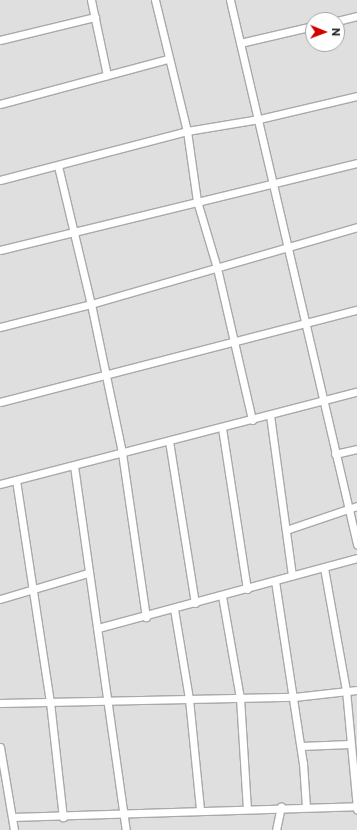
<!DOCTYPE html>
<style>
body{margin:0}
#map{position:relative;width:357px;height:830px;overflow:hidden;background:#f2efe9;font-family:Commissioner,sans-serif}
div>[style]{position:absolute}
.residential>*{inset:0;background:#e0dfdf}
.roads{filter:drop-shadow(1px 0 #a9a9a9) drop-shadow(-1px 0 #a9a9a9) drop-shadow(0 1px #a9a9a9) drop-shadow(0 -1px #a9a9a9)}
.minor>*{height:7px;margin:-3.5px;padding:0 3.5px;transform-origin:3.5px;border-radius:3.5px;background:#fff}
span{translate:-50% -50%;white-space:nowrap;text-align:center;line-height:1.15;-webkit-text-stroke:3px #fff;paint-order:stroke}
.north{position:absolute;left:305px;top:12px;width:40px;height:40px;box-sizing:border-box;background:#fff;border:1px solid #a7a7a7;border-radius:50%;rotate:91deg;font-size:11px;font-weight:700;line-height:16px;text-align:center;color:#222}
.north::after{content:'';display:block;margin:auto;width:14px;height:18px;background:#d40000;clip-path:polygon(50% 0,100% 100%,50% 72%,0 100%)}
</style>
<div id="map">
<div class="residential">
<i style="clip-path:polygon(evenodd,0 0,357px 0,357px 830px,0 830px,0 0,313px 20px,337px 20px,337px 44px,313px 44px,313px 20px)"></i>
</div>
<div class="roads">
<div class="minor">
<i style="left:91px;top:0;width:77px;rotate:78deg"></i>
<i style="left:155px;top:0;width:135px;rotate:76.3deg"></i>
<i style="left:187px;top:131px;width:71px;rotate:81.9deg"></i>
<i style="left:197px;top:201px;width:70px;rotate:73.4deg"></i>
<i style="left:217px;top:268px;width:156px;rotate:77deg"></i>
<i style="left:230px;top:0;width:559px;rotate:76.86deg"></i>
<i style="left:337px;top:21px;width:21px;rotate:-14deg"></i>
<i style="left:0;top:40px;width:98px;rotate:-13.6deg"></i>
<i style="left:240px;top:43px;width:75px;rotate:-13.1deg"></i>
<i style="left:0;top:104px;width:174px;rotate:-15deg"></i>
<i style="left:58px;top:166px;width:142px;rotate:76.6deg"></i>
<i style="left:91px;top:304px;width:152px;rotate:78.2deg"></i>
<i style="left:122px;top:453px;width:166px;rotate:81.7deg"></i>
<i style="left:0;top:180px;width:193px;rotate:-14.7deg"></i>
<i style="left:187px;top:131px;width:73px;rotate:-9.5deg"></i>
<i style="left:259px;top:119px;width:101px;rotate:-13.2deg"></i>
<i style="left:0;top:250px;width:367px;rotate:-13.7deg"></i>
<i style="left:0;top:327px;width:94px;rotate:-14.2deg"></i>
<i style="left:91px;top:304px;width:277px;rotate:-16.1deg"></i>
<i style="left:0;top:402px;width:369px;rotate:-14.5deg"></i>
<i style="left:270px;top:415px;width:162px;rotate:82.2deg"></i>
<i style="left:222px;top:428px;width:163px;rotate:81.2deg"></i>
<i style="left:169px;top:441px;width:164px;rotate:80.9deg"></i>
<i style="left:335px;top:454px;width:23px;rotate:-13deg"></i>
<i style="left:74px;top:466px;width:368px;rotate:81.9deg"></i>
<i style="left:16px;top:480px;width:225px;rotate:81.3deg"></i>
<i style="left:50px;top:702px;width:116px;rotate:83.6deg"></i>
<i style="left:0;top:484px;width:369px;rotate:-14.5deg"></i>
<i style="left:286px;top:530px;width:75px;rotate:-18.7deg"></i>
<i style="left:324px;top:568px;width:124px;rotate:79.8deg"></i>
<i style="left:346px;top:690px;width:120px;rotate:84.7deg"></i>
<i style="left:275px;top:581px;width:184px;rotate:81.3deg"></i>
<i style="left:303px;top:763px;width:44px;rotate:86.1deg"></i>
<i style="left:222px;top:596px;width:104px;rotate:80deg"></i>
<i style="left:240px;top:698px;width:110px;rotate:86.4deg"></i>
<i style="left:0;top:599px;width:92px;rotate:-16.5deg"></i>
<i style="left:174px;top:609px;width:91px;rotate:80.5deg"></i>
<i style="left:189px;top:699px;width:112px;rotate:84.3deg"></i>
<i style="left:98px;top:628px;width:268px;rotate:-15.1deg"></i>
<i style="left:0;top:703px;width:294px;rotate:-1.2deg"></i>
<i style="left:294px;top:697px;width:63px;rotate:-6.3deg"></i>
<i style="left:301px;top:746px;width:49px;rotate:-2.3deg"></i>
<i style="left:0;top:747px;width:84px;rotate:80.4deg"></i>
<i style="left:12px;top:817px;width:345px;rotate:-1.8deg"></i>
<i style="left:276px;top:830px;width:24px;rotate:-78deg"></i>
</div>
</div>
<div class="north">N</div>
</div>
